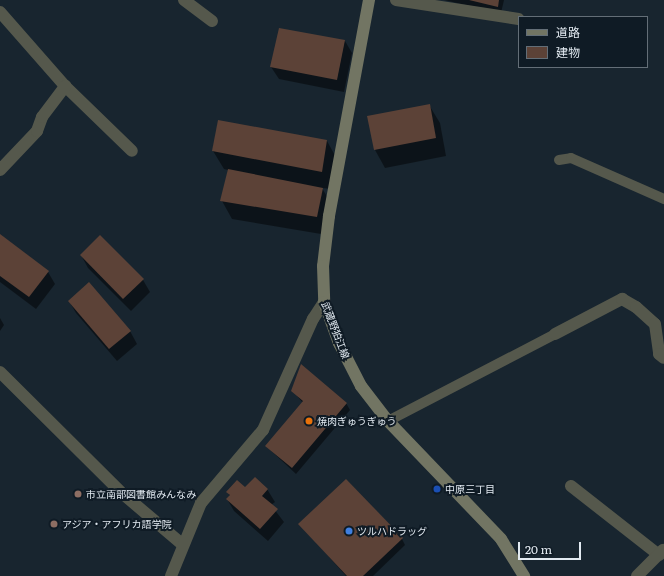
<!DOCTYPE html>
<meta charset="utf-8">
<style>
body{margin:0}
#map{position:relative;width:664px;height:576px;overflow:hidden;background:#18252f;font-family:Literata,"Noto Sans JP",serif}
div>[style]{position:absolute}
.shadow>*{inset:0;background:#0007}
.building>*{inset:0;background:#5c4237}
.lane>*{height:10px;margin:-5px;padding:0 5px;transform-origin:5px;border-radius:5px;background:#55584c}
.street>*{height:12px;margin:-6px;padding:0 6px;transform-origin:6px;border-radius:6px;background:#55584c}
.secondary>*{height:12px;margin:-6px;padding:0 6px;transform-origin:6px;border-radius:6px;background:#727563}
.dots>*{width:11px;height:11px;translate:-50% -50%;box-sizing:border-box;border:2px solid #0f1b25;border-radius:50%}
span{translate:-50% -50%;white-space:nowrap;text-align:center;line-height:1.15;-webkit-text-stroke:4px #0f1b25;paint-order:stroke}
.street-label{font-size:10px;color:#e2eaf1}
.poi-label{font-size:10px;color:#e2eaf1}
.left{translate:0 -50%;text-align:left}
.legend{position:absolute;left:518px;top:16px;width:130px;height:52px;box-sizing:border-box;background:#0f1b25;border:1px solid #636e77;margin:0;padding:5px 7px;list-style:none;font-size:12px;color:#e2eaf1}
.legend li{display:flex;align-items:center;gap:8px;height:20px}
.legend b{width:20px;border:1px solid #636e77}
.scale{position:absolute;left:518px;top:542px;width:63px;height:18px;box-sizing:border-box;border:2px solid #e2eaf1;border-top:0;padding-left:5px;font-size:12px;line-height:14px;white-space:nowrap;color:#e2eaf1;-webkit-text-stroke:3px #0f1b25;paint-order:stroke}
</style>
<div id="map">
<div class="shadow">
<i style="clip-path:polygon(444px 0,504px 0,501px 13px)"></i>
<i style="clip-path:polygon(280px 29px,345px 41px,352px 53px,344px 92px,279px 79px,271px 67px)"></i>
<i style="clip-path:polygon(429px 105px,440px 123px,446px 156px,385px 168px,375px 150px)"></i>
<i style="clip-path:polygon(327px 141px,337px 159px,332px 189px,322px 188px,333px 207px,327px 235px,232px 219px,222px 201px,228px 170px,224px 169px,213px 151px)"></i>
<i style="clip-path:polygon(0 236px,48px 272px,55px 284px,36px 309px,0 282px)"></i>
<i style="clip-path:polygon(81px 255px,143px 280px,150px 292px,131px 311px,88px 268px)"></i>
<i style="clip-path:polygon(69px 301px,130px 331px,137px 344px,117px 361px,76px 313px)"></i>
<i style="clip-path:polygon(0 318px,4px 325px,0 331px)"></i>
<i style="clip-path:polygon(292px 390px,346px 403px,350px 410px,296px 474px,266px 446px,303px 403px)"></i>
<i style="clip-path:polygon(245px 489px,267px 489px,275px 502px,271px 505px,284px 522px,268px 541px,234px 511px,227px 499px,230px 496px,228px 492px)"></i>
<i style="clip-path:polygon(300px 524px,402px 539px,405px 545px,373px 576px,346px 576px)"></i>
</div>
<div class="building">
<i style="clip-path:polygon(469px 0,499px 0,498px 7px)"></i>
<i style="clip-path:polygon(279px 28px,345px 40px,337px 80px,270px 67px)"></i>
<i style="clip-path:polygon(430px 104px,436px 138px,374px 150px,367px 116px)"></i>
<i style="clip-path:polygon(218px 120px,327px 140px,322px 172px,212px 151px)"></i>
<i style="clip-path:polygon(228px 169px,323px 188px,317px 217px,220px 201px)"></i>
<i style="clip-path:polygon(0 234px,49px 271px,29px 297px,0 276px)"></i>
<i style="clip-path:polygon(100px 235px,144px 279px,123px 299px,80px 255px)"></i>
<i style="clip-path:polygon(89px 282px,131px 331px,109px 349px,68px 301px)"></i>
<i style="clip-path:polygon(301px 364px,347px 403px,292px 468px,265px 446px,303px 401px,291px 391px)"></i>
<i style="clip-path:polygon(255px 477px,268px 489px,262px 496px,278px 509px,260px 529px,226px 499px,230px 495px,226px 492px,237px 480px,245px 487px)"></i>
<i style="clip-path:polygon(346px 479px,403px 538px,363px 576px,347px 576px,298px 524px)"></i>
</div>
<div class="lane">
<i style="left:559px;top:160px;width:12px;rotate:-9deg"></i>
<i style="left:571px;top:158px;width:102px;rotate:23.8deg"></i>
<i style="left:388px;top:421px;width:188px;rotate:-27.5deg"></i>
</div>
<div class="street">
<i style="left:184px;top:0;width:35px;rotate:37deg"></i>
<i style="left:396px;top:0;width:124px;rotate:8.8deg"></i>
<i style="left:0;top:12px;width:98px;rotate:48.7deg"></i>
<i style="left:65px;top:86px;width:93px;rotate:44.1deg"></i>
<i style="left:0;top:170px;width:54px;rotate:-46.5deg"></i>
<i style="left:37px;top:131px;width:15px;rotate:-70deg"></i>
<i style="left:42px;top:117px;width:39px;rotate:-53deg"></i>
<i style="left:555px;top:334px;width:76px;rotate:-27.6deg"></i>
<i style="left:622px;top:299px;width:16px;rotate:30deg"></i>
<i style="left:636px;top:307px;width:25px;rotate:42deg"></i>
<i style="left:655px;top:324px;width:30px;rotate:82deg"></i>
<i style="left:659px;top:354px;width:6px;rotate:39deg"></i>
<i style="left:0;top:372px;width:173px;rotate:44.8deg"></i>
<i style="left:123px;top:494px;width:77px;rotate:40.3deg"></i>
<i style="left:571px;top:486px;width:112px;rotate:38.1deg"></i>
<i style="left:171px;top:576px;width:79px;rotate:-67.7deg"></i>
<i style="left:201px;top:503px;width:96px;rotate:-49.7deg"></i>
<i style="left:263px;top:430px;width:122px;rotate:-65.8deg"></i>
<i style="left:313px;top:319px;width:20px;rotate:-57deg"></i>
<i style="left:637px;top:576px;width:37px;rotate:-45deg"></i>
</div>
<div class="secondary">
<i style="left:369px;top:0;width:220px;rotate:100.5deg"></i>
<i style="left:329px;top:216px;width:50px;rotate:96.8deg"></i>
<i style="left:323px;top:266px;width:36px;rotate:88deg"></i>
<i style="left:324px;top:302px;width:44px;rotate:69.9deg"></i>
<i style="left:339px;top:343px;width:48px;rotate:62.9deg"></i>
<i style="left:361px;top:386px;width:44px;rotate:52.4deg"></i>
<i style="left:388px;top:421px;width:163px;rotate:46.2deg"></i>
<i style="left:501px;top:539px;width:44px;rotate:58.1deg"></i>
</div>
<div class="dots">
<i style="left:309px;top:421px;background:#e8710a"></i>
<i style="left:437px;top:489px;background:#1a4fb4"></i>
<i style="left:78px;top:494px;background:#8d6e63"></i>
<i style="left:54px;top:524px;background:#8d6e63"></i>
<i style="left:349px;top:531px;background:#3f7fe0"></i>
</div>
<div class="street-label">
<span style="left:336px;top:330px;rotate:69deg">武蔵野狛江線</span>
</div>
<div class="poi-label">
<span class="left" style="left:317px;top:421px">焼肉ぎゅうぎゅう</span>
<span class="left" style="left:445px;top:489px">中原三丁目</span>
<span class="left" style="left:86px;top:494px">市立南部図書館みんなみ</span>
<span class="left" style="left:62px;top:524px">アジア・アフリカ語学院</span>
<span class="left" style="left:357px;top:531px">ツルハドラッグ</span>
</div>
<ul class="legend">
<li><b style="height:5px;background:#727563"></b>道路</li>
<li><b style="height:11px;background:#5c4237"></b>建物</li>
</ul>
<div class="scale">20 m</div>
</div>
